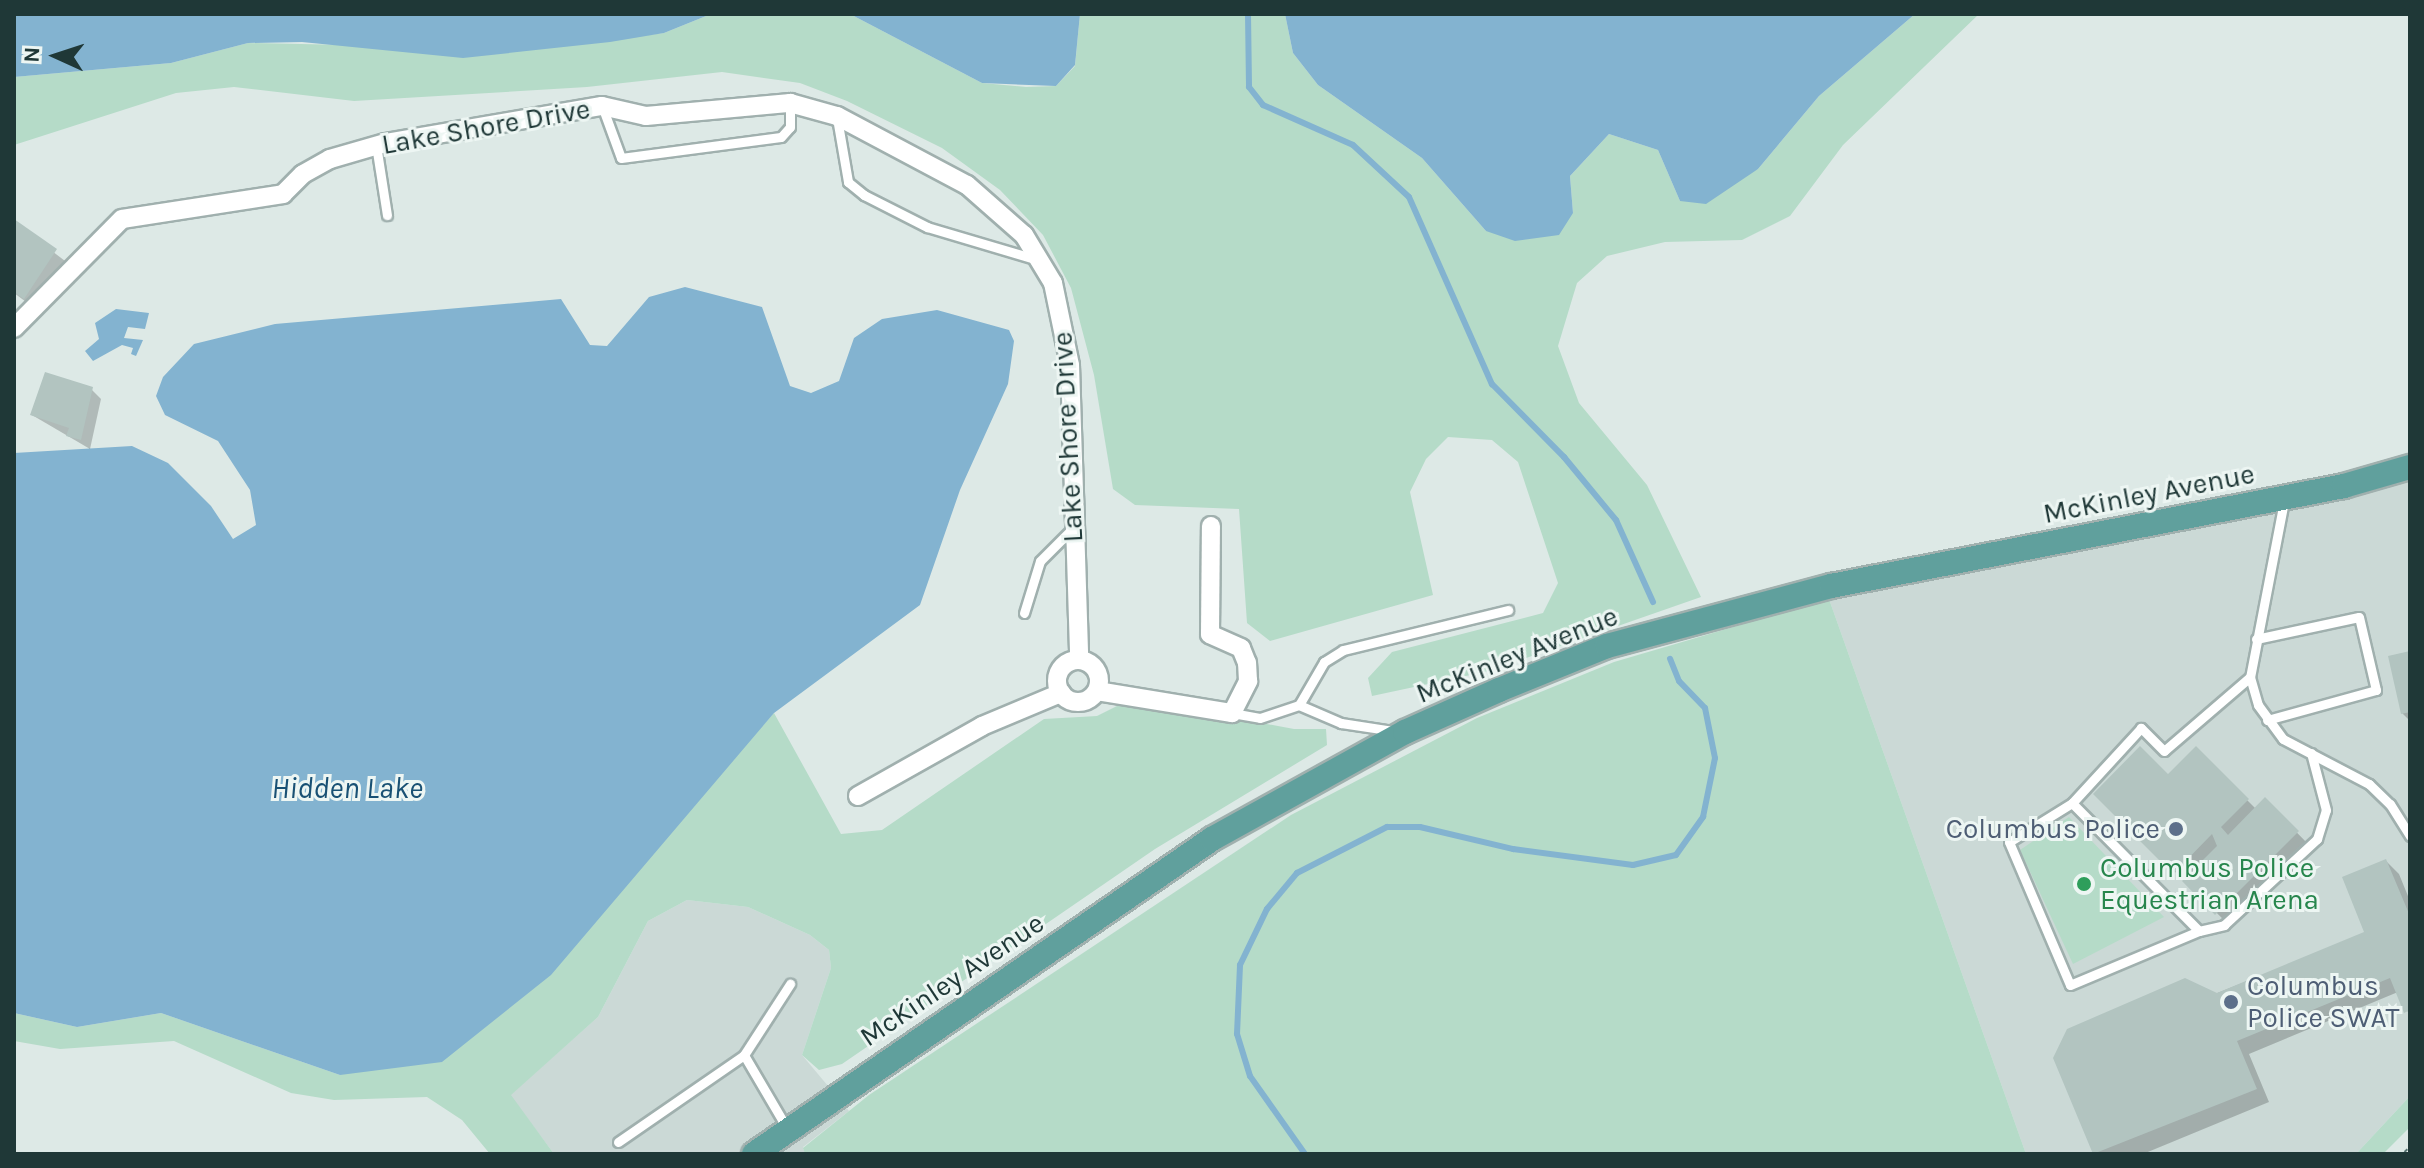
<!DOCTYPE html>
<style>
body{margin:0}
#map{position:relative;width:2424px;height:1168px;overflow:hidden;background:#dde9e6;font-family:Karla,sans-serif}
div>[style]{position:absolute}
.built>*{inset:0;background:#cbd9d6}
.green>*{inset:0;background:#b5dbc8}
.water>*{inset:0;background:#83b3d0}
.shadow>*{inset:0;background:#0003}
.stream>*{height:6px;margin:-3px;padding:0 3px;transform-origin:3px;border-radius:3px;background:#83b3d0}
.building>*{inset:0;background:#b2c4c0}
.roads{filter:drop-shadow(2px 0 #a0b0ae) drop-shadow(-2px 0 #a0b0ae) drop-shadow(0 2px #a0b0ae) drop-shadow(0 -2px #a0b0ae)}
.service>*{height:9px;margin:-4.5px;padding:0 4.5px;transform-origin:4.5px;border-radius:4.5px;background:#fff}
.minor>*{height:18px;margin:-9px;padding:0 9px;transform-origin:9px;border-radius:9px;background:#fff}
.minor>.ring{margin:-9px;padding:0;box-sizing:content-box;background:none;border:18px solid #fff;border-radius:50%}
.primary>*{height:24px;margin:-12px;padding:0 12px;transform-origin:12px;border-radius:12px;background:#60a09d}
.rail>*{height:9px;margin-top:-4.5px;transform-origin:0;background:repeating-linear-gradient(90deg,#edf6f3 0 18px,#587573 0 36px);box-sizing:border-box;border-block:2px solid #587573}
.dots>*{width:22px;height:22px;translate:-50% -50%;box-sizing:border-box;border:4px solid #edf6f3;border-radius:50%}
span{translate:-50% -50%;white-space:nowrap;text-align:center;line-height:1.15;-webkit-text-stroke:6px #edf6f3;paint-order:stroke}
.street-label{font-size:28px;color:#1f3837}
.service-label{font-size:28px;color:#4e5e75}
.right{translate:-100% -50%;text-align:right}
.left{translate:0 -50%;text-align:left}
.leisure-label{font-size:28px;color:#27864d}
.water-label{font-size:30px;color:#195174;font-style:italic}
.frame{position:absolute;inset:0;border:16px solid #1f3837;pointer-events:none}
.north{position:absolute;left:16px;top:16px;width:80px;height:80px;-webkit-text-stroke:6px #edf6f3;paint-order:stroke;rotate:273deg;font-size:22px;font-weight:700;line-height:32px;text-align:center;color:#1f3837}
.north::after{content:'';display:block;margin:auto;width:28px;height:36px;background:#1f3837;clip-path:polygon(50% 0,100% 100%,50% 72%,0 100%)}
</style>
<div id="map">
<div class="built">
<i style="clip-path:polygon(2410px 470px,2410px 1096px,2356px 1154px,2026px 1154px,1829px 599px,1868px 575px)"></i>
<i style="clip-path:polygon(687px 900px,748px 907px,810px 935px,829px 950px,831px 968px,802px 1055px,849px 1111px,803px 1147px,805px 1154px,554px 1154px,510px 1095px,598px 1017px,648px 921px)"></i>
</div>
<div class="green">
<i style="clip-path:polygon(711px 14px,850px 14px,982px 83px,1026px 87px,1056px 86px,1075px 66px,1080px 14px,1285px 14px,1293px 53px,1318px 85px,1422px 158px,1486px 231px,1573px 213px,1570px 176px,1609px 134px,1658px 150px,1680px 201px,1758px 169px,1819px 96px,1915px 14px,1979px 14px,1843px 145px,1790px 216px,1742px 240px,1665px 242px,1607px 256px,1577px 283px,1558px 346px,1579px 403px,1647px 485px,1701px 597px,1489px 671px,1372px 696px,1368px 678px,1392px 652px,1543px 613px,1558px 583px,1518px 462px,1492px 440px,1448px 437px,1426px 459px,1410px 492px,1433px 595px,1270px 641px,1247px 623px,1239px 509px,1135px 505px,1113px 489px,1094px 375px,1071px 288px,1043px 235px,1000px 190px,942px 148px,847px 101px,800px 83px,722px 72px,587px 87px,354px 101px,234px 87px,176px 93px,14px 145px,14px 77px,171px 63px,248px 43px,540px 49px,664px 33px)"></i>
<i style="clip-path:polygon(1829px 599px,2026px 1154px,805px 1154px,803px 1148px,869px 1095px,1291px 815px,1477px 718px,1614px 662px)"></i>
<i style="clip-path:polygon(1131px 699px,1294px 729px,1326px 729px,1327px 745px,1155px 849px,842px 1064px,819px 1070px,802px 1055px,831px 968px,829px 950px,810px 935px,748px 907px,687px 900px,648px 921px,598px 1017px,511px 1095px,554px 1154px,490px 1154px,462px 1120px,427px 1097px,334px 1100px,291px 1093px,174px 1041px,60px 1049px,14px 1041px,14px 1013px,77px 1027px,161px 1013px,340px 1075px,690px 806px,774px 713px,841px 834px,882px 830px,1044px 719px,1097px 716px)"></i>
<i style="clip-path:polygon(2069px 817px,2164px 917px,2073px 964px,2020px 850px)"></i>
<i style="clip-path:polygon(2410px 1096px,2410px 1127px,2383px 1154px,2356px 1154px)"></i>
</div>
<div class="water">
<i style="clip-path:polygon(14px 14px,711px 14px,664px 33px,610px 42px,463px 58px,302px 42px,248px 43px,171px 63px,14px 77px)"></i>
<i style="clip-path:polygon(850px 14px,1080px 14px,1075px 65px,1056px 86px,982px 83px)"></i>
<i style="clip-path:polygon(1285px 14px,1915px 14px,1819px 96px,1758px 169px,1706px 204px,1680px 201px,1658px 150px,1609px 134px,1570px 176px,1573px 213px,1559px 235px,1515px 241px,1486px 231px,1422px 158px,1318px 85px,1293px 53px)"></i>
<i style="clip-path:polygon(685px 287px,762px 307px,790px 386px,811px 393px,839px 381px,854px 338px,882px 319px,937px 310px,1009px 330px,1014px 341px,1008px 384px,960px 490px,920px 605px,774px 713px,551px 975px,442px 1062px,340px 1075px,161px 1013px,77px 1027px,14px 1013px,14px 453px,132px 446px,168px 463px,211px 506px,233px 539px,256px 525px,250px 490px,218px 441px,165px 415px,156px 396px,163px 377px,194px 344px,275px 324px,561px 299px,590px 345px,607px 346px,649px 297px)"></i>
<i style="clip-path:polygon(116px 309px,149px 313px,145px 329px,128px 327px,124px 338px,143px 340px,136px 356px,131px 354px,133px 348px,122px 345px,93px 361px,85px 351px,99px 339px,95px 323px)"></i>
</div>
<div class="shadow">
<i style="clip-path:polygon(14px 222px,69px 264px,37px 310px,14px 293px)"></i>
<i style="clip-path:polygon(91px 389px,101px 399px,90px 449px,32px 415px)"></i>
<i style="clip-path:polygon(2410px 654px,2410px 721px,2402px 713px)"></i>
<i style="clip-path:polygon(2196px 749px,2256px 809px,2265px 800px,2310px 846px,2230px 926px,2096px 794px,2168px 777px)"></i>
<i style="clip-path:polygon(2386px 861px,2399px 874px,2410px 901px,2410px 1016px,2398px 992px,2249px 1054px,2269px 1102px,2143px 1154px,2095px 1154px,2055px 1058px,2367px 933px)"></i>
</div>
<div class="stream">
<i style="left:1248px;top:14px;width:73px;rotate:89.2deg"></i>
<i style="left:1249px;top:87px;width:23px;rotate:52deg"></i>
<i style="left:1263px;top:105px;width:98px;rotate:24deg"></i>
<i style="left:1353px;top:145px;width:76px;rotate:42.9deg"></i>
<i style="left:1409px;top:197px;width:205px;rotate:66.1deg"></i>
<i style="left:1492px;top:384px;width:103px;rotate:45.4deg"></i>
<i style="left:1564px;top:457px;width:82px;rotate:50.5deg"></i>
<i style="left:1616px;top:520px;width:90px;rotate:65.7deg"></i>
<i style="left:1305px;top:1154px;width:95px;rotate:-125.2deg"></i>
<i style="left:1250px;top:1076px;width:44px;rotate:-107.2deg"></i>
<i style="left:1237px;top:1034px;width:69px;rotate:-87.5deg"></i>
<i style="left:1240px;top:965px;width:62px;rotate:-64.3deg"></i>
<i style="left:1267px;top:909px;width:47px;rotate:-50.2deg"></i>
<i style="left:1297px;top:873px;width:101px;rotate:-27.1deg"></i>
<i style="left:1387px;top:827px;width:33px"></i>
<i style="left:1420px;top:827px;width:96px;rotate:13.3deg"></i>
<i style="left:1513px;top:849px;width:121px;rotate:7.6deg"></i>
<i style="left:1633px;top:865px;width:44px;rotate:-13.1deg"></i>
<i style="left:1676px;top:855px;width:47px;rotate:-54.6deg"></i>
<i style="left:1703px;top:817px;width:60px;rotate:-78.5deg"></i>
<i style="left:1715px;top:758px;width:51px;rotate:-101.3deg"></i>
<i style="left:1705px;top:708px;width:37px;rotate:-134deg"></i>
<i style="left:1679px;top:681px;width:24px;rotate:-112deg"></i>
</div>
<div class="building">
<i style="clip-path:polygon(14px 219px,57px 249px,24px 299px,14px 292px)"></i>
<i style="clip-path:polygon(45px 372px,93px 387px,81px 440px,66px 436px,69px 428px,30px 415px)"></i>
<i style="clip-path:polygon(2410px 651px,2410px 712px,2401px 714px,2388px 656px)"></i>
<i style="clip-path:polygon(2140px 746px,2168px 774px,2196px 746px,2249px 799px,2221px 827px,2228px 835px,2265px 797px,2299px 831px,2215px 915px,2182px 881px,2217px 846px,2212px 834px,2173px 874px,2093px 794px)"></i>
<i style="clip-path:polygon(2386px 859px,2410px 916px,2410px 1010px,2404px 1013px,2390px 978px,2237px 1041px,2257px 1089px,2093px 1154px,2053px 1058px,2067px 1029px,2185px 978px,2217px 993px,2364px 932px,2342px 877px)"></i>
</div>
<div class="roads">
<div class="service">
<i style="left:602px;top:106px;width:55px;rotate:69.9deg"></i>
<i style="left:621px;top:158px;width:161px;rotate:-7.5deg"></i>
<i style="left:781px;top:137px;width:13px;rotate:-48deg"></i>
<i style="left:790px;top:127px;width:24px;rotate:-90deg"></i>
<i style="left:837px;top:118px;width:65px;rotate:80.2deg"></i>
<i style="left:848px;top:182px;width:21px;rotate:39deg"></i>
<i style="left:864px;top:195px;width:71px;rotate:26.9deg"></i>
<i style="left:927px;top:227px;width:113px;rotate:16.5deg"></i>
<i style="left:376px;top:145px;width:71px;rotate:81.1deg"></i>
<i style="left:2284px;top:501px;width:179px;rotate:100.9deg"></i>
<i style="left:2250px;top:677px;width:29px;rotate:74deg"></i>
<i style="left:2258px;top:705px;width:42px;rotate:53.7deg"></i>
<i style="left:2283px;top:739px;width:97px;rotate:27.6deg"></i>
<i style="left:2369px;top:784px;width:29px;rotate:44deg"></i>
<i style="left:2390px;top:804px;width:38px;rotate:58deg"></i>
<i style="left:1024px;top:613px;width:54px;rotate:-72.9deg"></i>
<i style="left:1040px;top:561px;width:47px;rotate:-45deg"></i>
<i style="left:2256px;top:639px;width:105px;rotate:-12.1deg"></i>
<i style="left:2359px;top:617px;width:75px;rotate:76.9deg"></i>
<i style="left:2376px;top:690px;width:113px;rotate:164.6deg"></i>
<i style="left:2250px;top:677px;width:113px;rotate:139.3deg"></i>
<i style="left:2164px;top:751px;width:33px;rotate:-135deg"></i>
<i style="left:2141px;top:728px;width:102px;rotate:132.6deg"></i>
<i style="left:2072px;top:803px;width:180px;rotate:45.2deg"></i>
<i style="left:2199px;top:931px;width:26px;rotate:-13deg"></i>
<i style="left:2224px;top:925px;width:127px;rotate:-42.8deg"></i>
<i style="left:2317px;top:839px;width:30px;rotate:-73deg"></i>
<i style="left:2326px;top:810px;width:59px;rotate:-104.7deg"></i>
<i style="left:1299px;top:705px;width:50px;rotate:-59.8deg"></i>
<i style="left:1324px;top:662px;width:22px;rotate:-32deg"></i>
<i style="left:1343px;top:650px;width:170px;rotate:-13.6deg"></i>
<i style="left:1232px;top:713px;width:28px;rotate:10deg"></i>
<i style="left:1260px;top:718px;width:41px;rotate:-18.4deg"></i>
<i style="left:1299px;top:705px;width:46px;rotate:23.2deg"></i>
<i style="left:1341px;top:723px;width:54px;rotate:8.6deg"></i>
<i style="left:2072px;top:803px;width:74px;rotate:148.2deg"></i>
<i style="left:2009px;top:842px;width:155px;rotate:66.9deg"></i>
<i style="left:2070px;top:985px;width:140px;rotate:-22.7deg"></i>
<i style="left:744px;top:1055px;width:85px;rotate:-57.1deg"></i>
<i style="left:618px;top:1142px;width:153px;rotate:-34.6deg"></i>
<i style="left:744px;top:1055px;width:87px;rotate:59.6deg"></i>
</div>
<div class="minor">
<i style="left:14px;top:328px;width:153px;rotate:-45.3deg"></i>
<i style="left:122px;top:219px;width:163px;rotate:-8.8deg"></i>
<i style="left:283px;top:194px;width:28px;rotate:-45deg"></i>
<i style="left:303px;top:174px;width:31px;rotate:-29deg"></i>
<i style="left:330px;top:159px;width:57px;rotate:-16.2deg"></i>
<i style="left:385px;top:143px;width:220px;rotate:-9.7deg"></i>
<i style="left:602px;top:106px;width:45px;rotate:12.8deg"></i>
<i style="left:646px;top:116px;width:145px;rotate:-5.2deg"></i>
<i style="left:790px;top:103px;width:49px;rotate:15.5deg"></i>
<i style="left:837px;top:116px;width:147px;rotate:28deg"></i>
<i style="left:967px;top:185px;width:76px;rotate:41.3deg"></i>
<i style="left:1024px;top:235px;width:56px;rotate:58.9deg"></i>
<i style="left:1053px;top:283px;width:84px;rotate:78.3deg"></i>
<i style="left:1070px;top:365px;width:294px;rotate:88.2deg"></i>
<i class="ring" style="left:1057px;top:660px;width:24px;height:24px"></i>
<i style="left:1097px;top:691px;width:137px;rotate:9.3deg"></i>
<i style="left:1232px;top:713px;width:36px;rotate:-63deg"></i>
<i style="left:1248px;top:681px;width:18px;rotate:-93deg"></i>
<i style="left:1247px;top:663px;width:16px;rotate:-112deg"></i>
<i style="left:1241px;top:648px;width:34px;rotate:-156deg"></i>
<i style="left:1210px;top:634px;width:108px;rotate:-89.5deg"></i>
<i style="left:858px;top:796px;width:142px;rotate:-29.4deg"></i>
<i style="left:982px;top:726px;width:86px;rotate:-22.7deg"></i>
</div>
<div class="primary">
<i style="left:754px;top:1154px;width:556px;rotate:-34.52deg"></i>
<i style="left:1212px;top:839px;width:221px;rotate:-29deg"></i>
<i style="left:1405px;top:732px;width:103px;rotate:-24.1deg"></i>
<i style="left:1499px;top:690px;width:117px;rotate:-22.2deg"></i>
<i style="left:1607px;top:646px;width:232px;rotate:-15deg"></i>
<i style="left:1831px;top:586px;width:523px;rotate:-11.03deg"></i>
<i style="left:2344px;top:486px;width:69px;rotate:-16.1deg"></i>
</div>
</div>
<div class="rail">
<i style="left:2407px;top:1154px;width:4px;rotate:-45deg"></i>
</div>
<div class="dots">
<i style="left:2176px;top:829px;background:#5c6f8a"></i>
<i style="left:2084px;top:884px;background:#2e9e5b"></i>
<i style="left:2231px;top:1002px;background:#5c6f8a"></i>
</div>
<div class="street-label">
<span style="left:486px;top:127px;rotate:-10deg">Lake Shore Drive</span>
<span style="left:1068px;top:437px;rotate:-93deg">Lake Shore Drive</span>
<span style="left:2149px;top:494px;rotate:-11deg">McKinley Avenue</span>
<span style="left:1517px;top:655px;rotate:-22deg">McKinley Avenue</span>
<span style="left:952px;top:980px;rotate:-34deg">McKinley Avenue</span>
</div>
<div class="service-label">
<span class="right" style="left:2160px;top:829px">Columbus Police</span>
<span class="left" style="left:2247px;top:1002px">Columbus<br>Police SWAT</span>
</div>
<div class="leisure-label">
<span class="left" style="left:2100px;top:884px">Columbus Police<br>Equestrian Arena</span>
</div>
<div class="water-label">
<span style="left:347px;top:788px">Hidden Lake</span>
</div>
<div class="frame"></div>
<div class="north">N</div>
</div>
